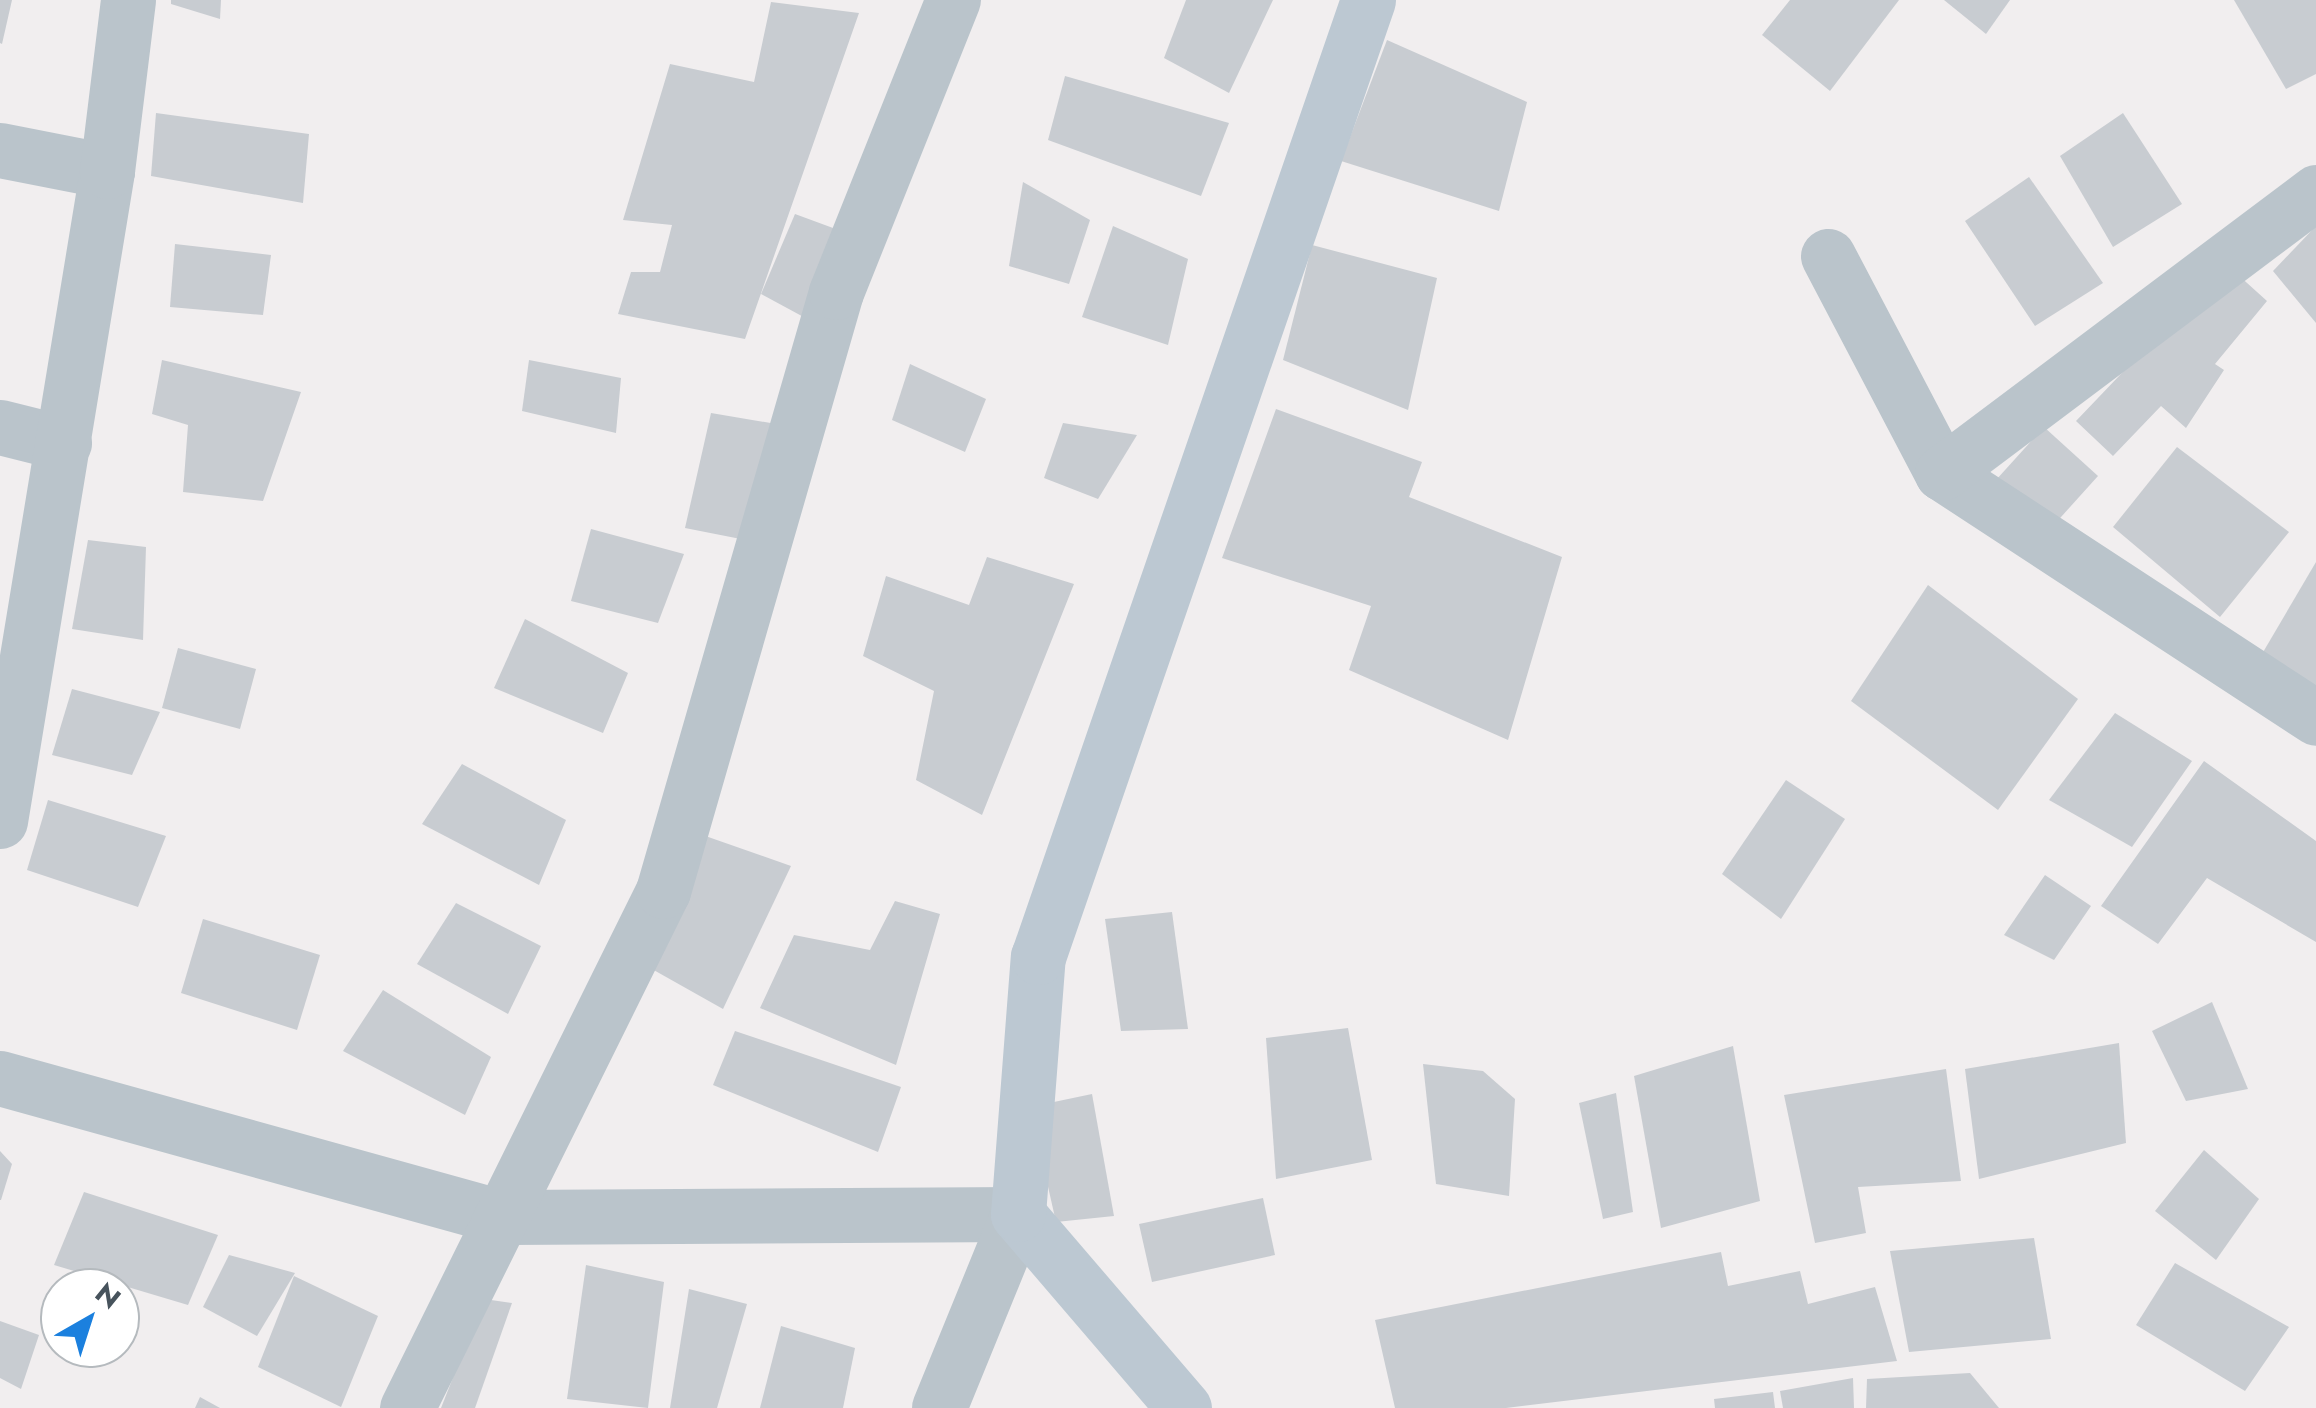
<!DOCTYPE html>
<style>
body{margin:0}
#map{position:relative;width:2316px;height:1408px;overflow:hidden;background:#f1eeef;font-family:Jost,sans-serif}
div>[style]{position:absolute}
.building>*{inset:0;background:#c8ccd1}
.minor>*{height:55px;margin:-27.5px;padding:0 27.5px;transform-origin:27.5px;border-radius:27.5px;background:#bac4cb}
.secondary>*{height:55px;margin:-27.5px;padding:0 27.5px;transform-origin:27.5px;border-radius:27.5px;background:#bcc8d2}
span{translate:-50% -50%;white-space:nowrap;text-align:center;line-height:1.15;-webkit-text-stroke:8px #fff;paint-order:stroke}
.north{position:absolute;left:40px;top:1268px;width:100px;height:100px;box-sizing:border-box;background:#fff;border:2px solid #b5babe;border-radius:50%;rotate:39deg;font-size:28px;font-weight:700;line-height:40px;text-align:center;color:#47535c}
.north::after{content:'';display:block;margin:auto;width:35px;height:45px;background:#1b80de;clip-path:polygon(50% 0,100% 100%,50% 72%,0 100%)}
</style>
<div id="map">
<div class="building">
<i style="clip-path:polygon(0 0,12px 0,2px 44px,0 43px)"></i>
<i style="clip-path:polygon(171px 0,221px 0,220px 19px,171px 4px)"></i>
<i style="clip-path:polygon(1186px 0,1273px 0,1229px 93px,1164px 58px)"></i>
<i style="clip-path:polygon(1790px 0,1899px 0,1830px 91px,1762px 35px)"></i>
<i style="clip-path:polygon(1944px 0,2010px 0,1986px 34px)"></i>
<i style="clip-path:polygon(2234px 0,2316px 0,2316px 74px,2286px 89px)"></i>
<i style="clip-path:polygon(771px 2px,859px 13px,745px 339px,618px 314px,631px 272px,660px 272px,672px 225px,623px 220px,670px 64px,754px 82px)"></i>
<i style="clip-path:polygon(1387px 40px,1527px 102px,1499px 211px,1341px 161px)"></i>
<i style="clip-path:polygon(1065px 76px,1229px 123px,1201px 196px,1048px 140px)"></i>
<i style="clip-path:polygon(156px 113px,309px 134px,303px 203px,151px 176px)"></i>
<i style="clip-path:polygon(2123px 113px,2182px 204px,2113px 247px,2060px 156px)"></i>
<i style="clip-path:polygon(2029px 177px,2103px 283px,2035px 326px,1965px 221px)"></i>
<i style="clip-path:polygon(1023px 182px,1090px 220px,1069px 284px,1009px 266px)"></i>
<i style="clip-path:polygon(795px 214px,852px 235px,811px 321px,761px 294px)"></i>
<i style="clip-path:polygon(1113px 226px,1188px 259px,1168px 345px,1082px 317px)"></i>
<i style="clip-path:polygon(2316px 226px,2316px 323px,2273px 271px)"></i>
<i style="clip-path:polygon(175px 244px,271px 255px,263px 315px,170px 307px)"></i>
<i style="clip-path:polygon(1312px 245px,1437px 278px,1408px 410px,1283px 360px)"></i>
<i style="clip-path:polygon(2226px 264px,2267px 301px,2215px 364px,2224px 370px,2186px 428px,2161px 406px,2113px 456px,2076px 421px)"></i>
<i style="clip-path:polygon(162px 360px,301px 392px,263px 501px,183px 492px,188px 425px,152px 414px)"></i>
<i style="clip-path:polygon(529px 360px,621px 378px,616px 433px,522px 411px)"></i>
<i style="clip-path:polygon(910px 364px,986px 399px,965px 452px,892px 420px)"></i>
<i style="clip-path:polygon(1276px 409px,1422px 462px,1409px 497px,1562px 557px,1508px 740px,1349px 670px,1371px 606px,1222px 558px)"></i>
<i style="clip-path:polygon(711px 413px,782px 425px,761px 543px,685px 528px)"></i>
<i style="clip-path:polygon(1063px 423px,1137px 435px,1098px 499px,1044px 478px)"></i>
<i style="clip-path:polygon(2044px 427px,2098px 476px,2052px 527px,1996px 480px)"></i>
<i style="clip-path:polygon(2177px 447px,2289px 532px,2220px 617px,2113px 527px)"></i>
<i style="clip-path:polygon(591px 529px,684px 554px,658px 623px,571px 601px)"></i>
<i style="clip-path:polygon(88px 540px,146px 547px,143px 640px,72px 629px)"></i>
<i style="clip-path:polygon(987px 557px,1074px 584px,982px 815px,916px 780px,934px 691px,863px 656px,886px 576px,969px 605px)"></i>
<i style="clip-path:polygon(2316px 562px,2316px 700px,2259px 659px)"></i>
<i style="clip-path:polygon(1928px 585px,2078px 699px,1998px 810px,1851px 701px)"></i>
<i style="clip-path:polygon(525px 619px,628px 673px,603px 733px,494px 688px)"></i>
<i style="clip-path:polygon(178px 648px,256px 669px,240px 729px,162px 708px)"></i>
<i style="clip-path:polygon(72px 689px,160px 712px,132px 775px,52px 755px)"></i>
<i style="clip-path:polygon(2115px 713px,2192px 761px,2132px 847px,2049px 800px)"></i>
<i style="clip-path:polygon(2204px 761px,2316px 841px,2316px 942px,2207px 878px,2158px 944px,2101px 906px)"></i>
<i style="clip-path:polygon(462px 764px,566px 820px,539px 885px,422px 824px)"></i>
<i style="clip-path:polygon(1786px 780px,1845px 819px,1781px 919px,1722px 874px)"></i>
<i style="clip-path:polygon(48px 800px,166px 836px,138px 907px,27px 870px)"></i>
<i style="clip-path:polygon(694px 832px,791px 866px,723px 1009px,643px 964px)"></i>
<i style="clip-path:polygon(2045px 875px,2091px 906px,2054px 960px,2004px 935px)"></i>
<i style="clip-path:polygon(895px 901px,940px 914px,896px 1065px,760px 1008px,794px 935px,870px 950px)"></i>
<i style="clip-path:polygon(456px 903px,541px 946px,508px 1014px,417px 964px)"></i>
<i style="clip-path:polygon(1172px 912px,1188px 1029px,1121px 1031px,1105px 919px)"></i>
<i style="clip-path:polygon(203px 919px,320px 955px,297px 1030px,181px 993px)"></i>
<i style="clip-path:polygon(383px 990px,491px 1057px,465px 1115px,343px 1051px)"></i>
<i style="clip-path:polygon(2212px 1002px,2248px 1089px,2186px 1101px,2152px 1031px)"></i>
<i style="clip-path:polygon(1348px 1028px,1372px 1160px,1276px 1179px,1266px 1038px)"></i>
<i style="clip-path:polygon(735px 1031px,901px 1087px,878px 1152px,713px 1085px)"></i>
<i style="clip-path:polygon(2119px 1043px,2126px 1143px,1979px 1179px,1965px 1069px)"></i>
<i style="clip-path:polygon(1733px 1046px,1760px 1201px,1661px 1228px,1634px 1076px)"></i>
<i style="clip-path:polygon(1423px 1064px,1483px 1071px,1515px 1099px,1509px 1196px,1436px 1184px)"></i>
<i style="clip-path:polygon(1946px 1069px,1961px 1181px,1858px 1187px,1866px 1233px,1815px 1243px,1784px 1095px)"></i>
<i style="clip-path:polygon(1616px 1093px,1633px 1212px,1603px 1219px,1579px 1103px)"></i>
<i style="clip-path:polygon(1092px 1094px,1114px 1216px,1056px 1222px,1030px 1107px)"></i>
<i style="clip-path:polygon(2204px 1150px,2259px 1199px,2216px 1260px,2155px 1211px)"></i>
<i style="clip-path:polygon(0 1151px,12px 1164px,1px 1200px,0 1200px)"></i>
<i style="clip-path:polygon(84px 1192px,218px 1235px,188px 1305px,54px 1265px)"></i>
<i style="clip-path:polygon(1263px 1198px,1275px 1255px,1152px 1282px,1139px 1224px)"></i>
<i style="clip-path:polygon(2034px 1238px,2051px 1339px,1909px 1352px,1890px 1251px)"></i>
<i style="clip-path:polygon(1721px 1252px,1728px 1286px,1800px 1271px,1808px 1304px,1875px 1287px,1897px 1361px,1506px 1408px,1395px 1408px,1375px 1320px)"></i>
<i style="clip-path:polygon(229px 1255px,295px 1273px,257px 1336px,203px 1307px)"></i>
<i style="clip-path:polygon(2175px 1263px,2289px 1327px,2245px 1391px,2136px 1325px)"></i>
<i style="clip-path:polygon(586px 1265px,664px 1282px,648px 1408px,567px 1399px)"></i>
<i style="clip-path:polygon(294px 1276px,378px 1316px,341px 1407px,258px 1367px)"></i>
<i style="clip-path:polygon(689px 1289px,747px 1304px,717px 1408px,670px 1408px)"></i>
<i style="clip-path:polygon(484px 1299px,512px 1303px,475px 1408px,441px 1408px)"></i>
<i style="clip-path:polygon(0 1321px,39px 1335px,21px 1389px,0 1378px)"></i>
<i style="clip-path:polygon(781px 1326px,855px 1348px,843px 1408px,760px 1408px)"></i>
<i style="clip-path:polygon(1970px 1373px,1999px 1408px,1866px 1408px,1867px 1379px)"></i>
<i style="clip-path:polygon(1853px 1378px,1854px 1408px,1783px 1408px,1780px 1391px)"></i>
<i style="clip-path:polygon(1773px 1392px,1775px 1408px,1715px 1408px,1714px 1399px)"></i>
<i style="clip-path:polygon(200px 1397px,220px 1408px,195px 1408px)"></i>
</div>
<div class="minor">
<i style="left:0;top:150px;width:109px;rotate:11.1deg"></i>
<i style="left:1828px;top:256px;width:245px;rotate:62.3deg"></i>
<i style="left:1942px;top:473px;width:447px;rotate:33.2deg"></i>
<i style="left:0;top:427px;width:66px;rotate:14deg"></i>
<i style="left:1942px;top:473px;width:468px;rotate:-36.9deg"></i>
<i style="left:0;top:821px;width:659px;rotate:-80.65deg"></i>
<i style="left:107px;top:171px;width:172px;rotate:-83deg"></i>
<i style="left:0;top:1078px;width:520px;rotate:15.51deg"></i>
<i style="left:501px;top:1217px;width:517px;rotate:-0.33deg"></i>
<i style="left:1018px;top:1214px;width:209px;rotate:112.2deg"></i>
<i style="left:407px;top:1408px;width:577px;rotate:-63.66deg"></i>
<i style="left:663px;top:891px;width:623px;rotate:-73.89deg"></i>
<i style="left:836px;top:292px;width:315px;rotate:-68.2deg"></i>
</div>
<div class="secondary">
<i style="left:1184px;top:1408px;width:255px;rotate:-130.6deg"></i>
<i style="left:1018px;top:1214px;width:258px;rotate:-85.6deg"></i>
<i style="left:1038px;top:957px;width:1012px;rotate:-70.97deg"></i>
</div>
<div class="north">N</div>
</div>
